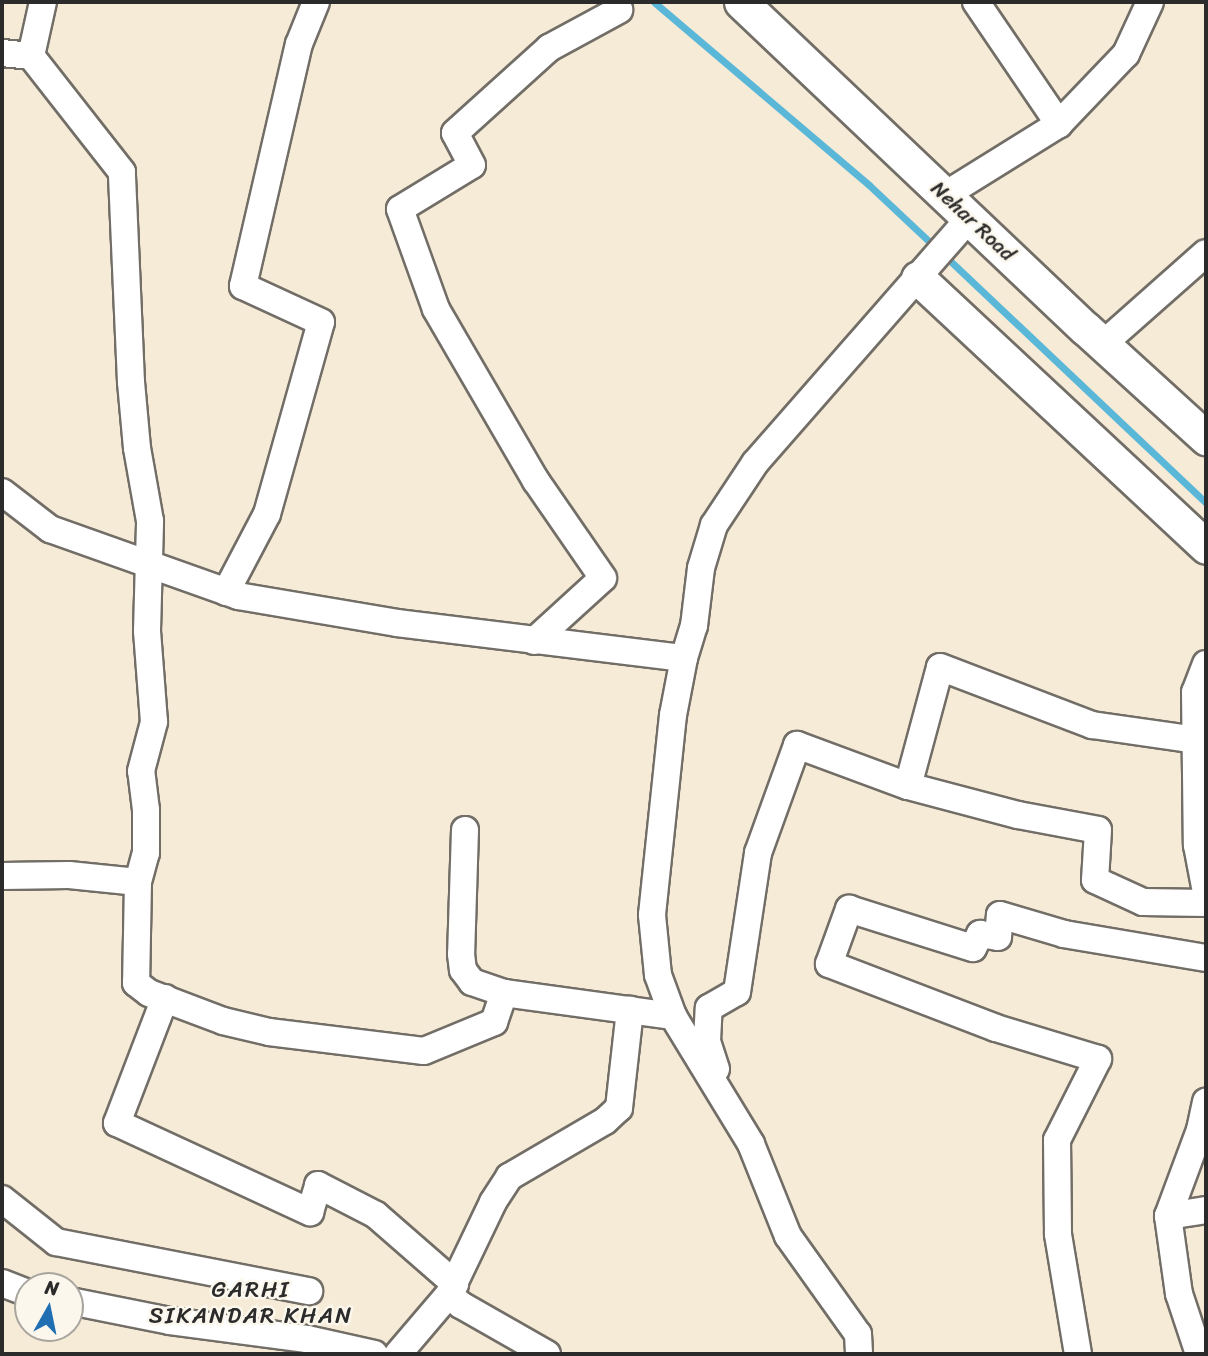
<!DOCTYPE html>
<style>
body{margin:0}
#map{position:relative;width:1208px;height:1356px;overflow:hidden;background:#f6ebd7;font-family:Sriracha,sans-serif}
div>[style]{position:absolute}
.stream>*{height:7px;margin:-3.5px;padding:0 3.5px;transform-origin:3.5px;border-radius:3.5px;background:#5ab7d8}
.roads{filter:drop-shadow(2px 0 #726e67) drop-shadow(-2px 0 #726e67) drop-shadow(0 2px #726e67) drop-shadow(0 -2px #726e67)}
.minor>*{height:26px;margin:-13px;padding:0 13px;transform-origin:13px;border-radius:13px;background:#fff}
.major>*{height:33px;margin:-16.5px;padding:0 16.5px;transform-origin:16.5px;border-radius:16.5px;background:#fff}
span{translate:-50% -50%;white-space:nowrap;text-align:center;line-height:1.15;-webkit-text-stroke:5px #fbf7ec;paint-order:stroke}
.street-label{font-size:21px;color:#2b2b2b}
.neighbourhood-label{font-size:23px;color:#2b2b2b;letter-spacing:2px}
.frame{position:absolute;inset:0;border:4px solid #2b2b2b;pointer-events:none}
.north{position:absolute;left:14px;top:1272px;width:70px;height:70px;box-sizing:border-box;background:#fbf7ec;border:2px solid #a8a59f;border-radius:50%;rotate:9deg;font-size:19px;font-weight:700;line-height:28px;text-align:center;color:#2b2b2b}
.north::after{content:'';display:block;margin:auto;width:24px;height:32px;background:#1f6fb2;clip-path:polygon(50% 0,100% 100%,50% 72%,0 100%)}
</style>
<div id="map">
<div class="stream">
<i style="left:654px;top:2px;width:282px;rotate:40.4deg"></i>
<i style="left:869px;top:185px;width:92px;rotate:43.2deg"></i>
<i style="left:945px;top:256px;width:359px;rotate:43.4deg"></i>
</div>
<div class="roads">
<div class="minor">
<i style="left:976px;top:2px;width:148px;rotate:55.8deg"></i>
<i style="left:2px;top:53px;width:29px;rotate:6deg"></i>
<i style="left:945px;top:195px;width:134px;rotate:-31.9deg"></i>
<i style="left:1059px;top:124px;width:97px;rotate:-46.3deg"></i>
<i style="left:1126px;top:54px;width:57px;rotate:-65.2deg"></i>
<i style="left:1103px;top:344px;width:137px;rotate:-41.5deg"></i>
<i style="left:2px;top:492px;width:61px;rotate:37.6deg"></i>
<i style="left:50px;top:529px;width:200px;rotate:19.6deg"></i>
<i style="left:238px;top:596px;width:161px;rotate:9.6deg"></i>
<i style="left:397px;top:623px;width:289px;rotate:7deg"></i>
<i style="left:684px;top:658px;width:58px;rotate:100.9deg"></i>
<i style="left:673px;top:715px;width:201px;rotate:96deg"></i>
<i style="left:652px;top:915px;width:60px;rotate:84.3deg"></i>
<i style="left:658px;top:975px;width:44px;rotate:69.9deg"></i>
<i style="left:673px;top:1016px;width:150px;rotate:58.6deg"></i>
<i style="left:751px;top:1144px;width:99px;rotate:68.1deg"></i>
<i style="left:788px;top:1236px;width:120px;rotate:54.5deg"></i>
<i style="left:858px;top:1334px;width:20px;rotate:87deg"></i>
<i style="left:226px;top:592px;width:88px;rotate:-62.3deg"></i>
<i style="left:267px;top:514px;width:199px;rotate:-74.3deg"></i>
<i style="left:321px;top:322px;width:86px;rotate:-155.2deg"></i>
<i style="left:243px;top:286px;width:248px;rotate:-77deg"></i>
<i style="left:299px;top:44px;width:45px;rotate:-68deg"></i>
<i style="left:534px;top:641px;width:93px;rotate:-42.4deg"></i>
<i style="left:603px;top:578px;width:118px;rotate:-124.6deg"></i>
<i style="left:536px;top:481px;width:199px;rotate:-120.2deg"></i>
<i style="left:436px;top:309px;width:106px;rotate:-109.8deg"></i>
<i style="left:400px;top:209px;width:84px;rotate:-31.4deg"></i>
<i style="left:472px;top:165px;width:36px;rotate:-118deg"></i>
<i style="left:455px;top:133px;width:127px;rotate:-42.1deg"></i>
<i style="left:549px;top:48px;width:80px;rotate:-28.5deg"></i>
<i style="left:684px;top:658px;width:34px;rotate:-73deg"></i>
<i style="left:694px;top:626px;width:58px;rotate:-83.1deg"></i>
<i style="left:701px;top:568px;width:45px;rotate:-73.2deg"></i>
<i style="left:714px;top:525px;width:74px;rotate:-56.5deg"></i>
<i style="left:755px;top:463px;width:327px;rotate:-48.8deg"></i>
<i style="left:1206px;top:664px;width:30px;rotate:111deg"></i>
<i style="left:1195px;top:692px;width:153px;rotate:89.3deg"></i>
<i style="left:1197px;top:845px;width:48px;rotate:79.2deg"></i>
<i style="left:908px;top:786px;width:123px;rotate:-74.9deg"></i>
<i style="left:940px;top:667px;width:163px;rotate:20.9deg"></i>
<i style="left:1092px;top:725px;width:105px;rotate:8.2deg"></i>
<i style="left:465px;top:830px;width:124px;rotate:91.8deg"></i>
<i style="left:461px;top:954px;width:16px;rotate:83deg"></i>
<i style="left:463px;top:970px;width:15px;rotate:53deg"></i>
<i style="left:472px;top:982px;width:34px;rotate:19deg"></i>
<i style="left:504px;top:993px;width:171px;rotate:7.8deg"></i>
<i style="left:2px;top:876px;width:67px;rotate:-0.9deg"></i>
<i style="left:69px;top:875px;width:69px;rotate:5.8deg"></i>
<i style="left:138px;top:882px;width:30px;rotate:-75deg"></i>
<i style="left:146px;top:853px;width:43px;rotate:-90deg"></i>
<i style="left:146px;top:810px;width:39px;rotate:-97deg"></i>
<i style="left:141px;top:771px;width:51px;rotate:-75.1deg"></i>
<i style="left:154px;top:722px;width:91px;rotate:-94.4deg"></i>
<i style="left:147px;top:631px;width:110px;rotate:-88.4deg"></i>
<i style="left:150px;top:521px;width:74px;rotate:-100.1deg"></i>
<i style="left:137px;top:448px;width:66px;rotate:-95.2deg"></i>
<i style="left:131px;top:382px;width:210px;rotate:-92.5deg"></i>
<i style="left:122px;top:172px;width:147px;rotate:-128.1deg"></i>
<i style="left:31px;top:56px;width:55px;rotate:-77.5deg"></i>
<i style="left:138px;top:882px;width:101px;rotate:91.1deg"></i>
<i style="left:136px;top:983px;width:16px;rotate:38deg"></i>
<i style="left:149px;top:993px;width:79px;rotate:20.7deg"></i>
<i style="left:223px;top:1021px;width:47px;rotate:13.4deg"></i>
<i style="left:269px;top:1032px;width:156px;rotate:7deg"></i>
<i style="left:424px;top:1051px;width:76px;rotate:-22.5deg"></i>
<i style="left:494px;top:1022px;width:31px;rotate:-71deg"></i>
<i style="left:165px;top:998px;width:134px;rotate:111deg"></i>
<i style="left:117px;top:1123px;width:213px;rotate:24.8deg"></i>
<i style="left:310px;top:1212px;width:28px;rotate:-73deg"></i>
<i style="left:318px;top:1185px;width:65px;rotate:27.3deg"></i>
<i style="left:376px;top:1215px;width:105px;rotate:41.1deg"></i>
<i style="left:716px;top:1069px;width:29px;rotate:-108deg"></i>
<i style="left:707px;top:1041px;width:33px;rotate:-87deg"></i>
<i style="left:709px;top:1008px;width:32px;rotate:-30deg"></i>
<i style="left:737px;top:992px;width:141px;rotate:-81.4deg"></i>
<i style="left:758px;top:853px;width:115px;rotate:-70.1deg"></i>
<i style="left:797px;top:745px;width:118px;rotate:20.3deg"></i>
<i style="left:908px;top:786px;width:114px;rotate:14.8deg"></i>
<i style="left:1018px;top:815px;width:81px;rotate:10.6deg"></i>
<i style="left:1098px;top:830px;width:50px;rotate:93.4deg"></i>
<i style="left:1095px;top:880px;width:53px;rotate:24.6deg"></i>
<i style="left:1143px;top:902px;width:63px;rotate:0.9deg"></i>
<i style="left:2px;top:1199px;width:69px;rotate:38.5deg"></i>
<i style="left:56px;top:1242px;width:258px;rotate:11deg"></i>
<i style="left:1168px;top:1216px;width:38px;rotate:-9deg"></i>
<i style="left:2px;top:1283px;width:28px;rotate:21deg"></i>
<i style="left:449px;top:1294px;width:102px;rotate:-64.4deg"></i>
<i style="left:493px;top:1202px;width:30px;rotate:-57deg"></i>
<i style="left:509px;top:1177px;width:111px;rotate:-30.3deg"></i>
<i style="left:605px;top:1121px;width:19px;rotate:-43deg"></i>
<i style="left:619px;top:1108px;width:99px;rotate:-83.6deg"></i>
<i style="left:70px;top:1301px;width:102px;rotate:11.3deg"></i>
<i style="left:170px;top:1321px;width:138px;rotate:7.5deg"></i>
<i style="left:307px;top:1339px;width:69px;rotate:12.6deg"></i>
<i style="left:398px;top:1354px;width:79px;rotate:-49.6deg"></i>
<i style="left:449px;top:1294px;width:16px;rotate:43deg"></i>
<i style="left:461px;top:1305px;width:99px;rotate:29.7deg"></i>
<i style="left:1078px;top:1354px;width:122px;rotate:-99.5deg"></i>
<i style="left:1058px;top:1234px;width:94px;rotate:-90.6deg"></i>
<i style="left:1057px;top:1140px;width:91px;rotate:-63.2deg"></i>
<i style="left:1098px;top:1059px;width:107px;rotate:-163.1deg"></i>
<i style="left:996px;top:1028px;width:179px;rotate:-159deg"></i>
<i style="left:829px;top:964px;width:59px;rotate:-70deg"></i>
<i style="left:849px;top:909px;width:130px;rotate:17.5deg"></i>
<i style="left:973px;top:948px;width:16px;rotate:-63deg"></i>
<i style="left:980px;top:934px;width:18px;rotate:9deg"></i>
<i style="left:998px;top:937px;width:22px;rotate:-85deg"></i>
<i style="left:1000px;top:915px;width:67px;rotate:16.5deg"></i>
<i style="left:1064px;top:934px;width:144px;rotate:9.6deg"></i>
<i style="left:1199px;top:1354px;width:63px;rotate:-108.4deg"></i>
<i style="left:1179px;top:1294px;width:79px;rotate:-98deg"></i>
<i style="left:1168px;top:1216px;width:92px;rotate:-69.6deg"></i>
<i style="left:1200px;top:1130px;width:29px;rotate:-78deg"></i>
</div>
<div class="major">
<i style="left:741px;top:2px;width:474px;rotate:43.5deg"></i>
<i style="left:1085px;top:328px;width:164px;rotate:42.3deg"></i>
<i style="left:918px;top:278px;width:394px;rotate:43deg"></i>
</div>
</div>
<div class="street-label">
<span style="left:973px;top:221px;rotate:43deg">Nehar Road</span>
</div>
<div class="neighbourhood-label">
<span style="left:251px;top:1303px">GARHI<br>SIKANDAR KHAN</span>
</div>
<div class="frame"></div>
<div class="north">N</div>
</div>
